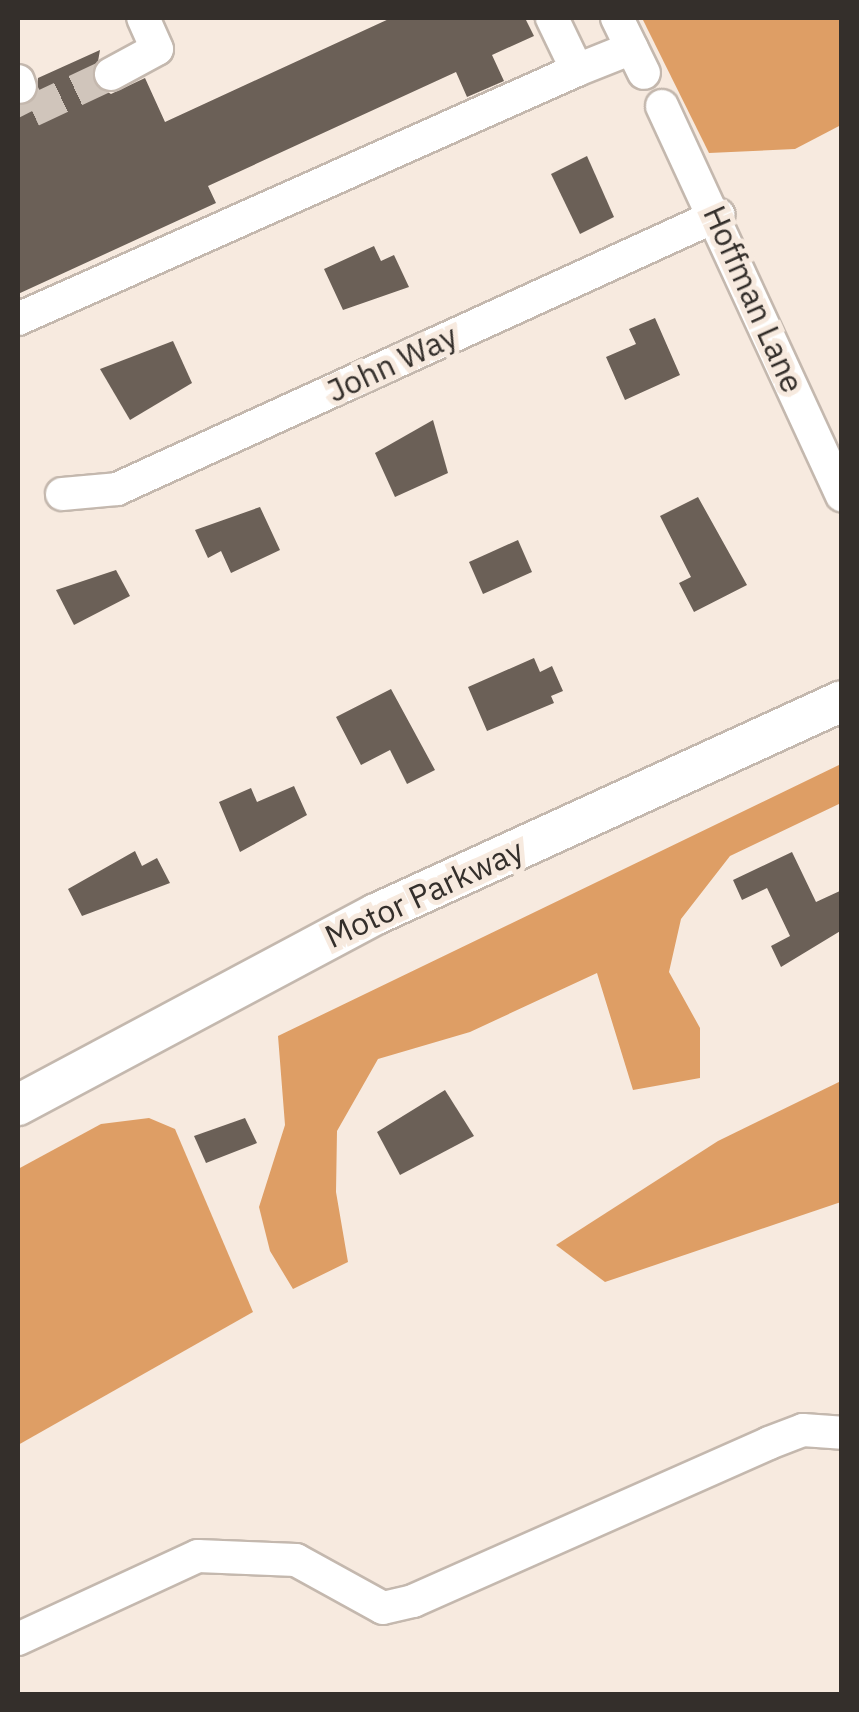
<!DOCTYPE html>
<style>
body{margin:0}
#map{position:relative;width:859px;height:1712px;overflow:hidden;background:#f7eadf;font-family:"IBM Plex Sans",sans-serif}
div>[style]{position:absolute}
.forest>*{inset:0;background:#de9e65}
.building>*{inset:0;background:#6b6057}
.minor-tunnel>*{height:32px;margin-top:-16px;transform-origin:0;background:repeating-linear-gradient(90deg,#d0c5bb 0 32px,transparent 0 48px)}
.roads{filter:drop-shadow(2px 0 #c4b8ae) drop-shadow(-2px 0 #c4b8ae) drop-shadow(0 2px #c4b8ae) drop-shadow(0 -2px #c4b8ae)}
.minor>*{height:32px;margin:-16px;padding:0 16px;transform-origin:16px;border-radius:16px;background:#fff}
.major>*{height:40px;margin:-20px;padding:0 20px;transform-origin:20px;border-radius:20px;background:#fff}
span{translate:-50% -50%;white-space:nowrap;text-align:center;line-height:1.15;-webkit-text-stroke:10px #f7eadf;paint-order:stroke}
.street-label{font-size:32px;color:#342f2b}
.frame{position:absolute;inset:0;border:20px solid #342f2b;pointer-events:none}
</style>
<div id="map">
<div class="forest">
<i style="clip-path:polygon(642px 18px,841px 18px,841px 125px,795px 149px,709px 153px)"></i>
<i style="clip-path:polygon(841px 764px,841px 803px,730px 856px,681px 919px,669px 972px,700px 1028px,700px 1078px,633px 1090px,597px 973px,470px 1032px,378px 1059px,337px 1131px,336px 1192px,348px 1262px,293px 1289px,270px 1251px,259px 1207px,285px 1125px,278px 1036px)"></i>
<i style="clip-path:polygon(841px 1081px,841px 1202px,605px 1282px,556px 1245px,718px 1141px)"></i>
<i style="clip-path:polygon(149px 1118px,175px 1129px,253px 1312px,18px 1445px,18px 1169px,101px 1124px)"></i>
</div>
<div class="building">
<i style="clip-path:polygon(391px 18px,525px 18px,534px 36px,492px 55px,504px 81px,467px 97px,456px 72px,208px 186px,216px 203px,18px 294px,18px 107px,36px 99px,38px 78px,100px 50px,94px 84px,111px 94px,145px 78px,165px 122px)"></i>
<i style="clip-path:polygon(587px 156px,614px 217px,580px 234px,551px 174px)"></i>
<i style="clip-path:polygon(374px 246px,381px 261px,394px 255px,409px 287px,343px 310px,324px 269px)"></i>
<i style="clip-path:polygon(655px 318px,680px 375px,625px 400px,606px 357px,636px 344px,629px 329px)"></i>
<i style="clip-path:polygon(173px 341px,192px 383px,130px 420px,100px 369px)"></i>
<i style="clip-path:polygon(433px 420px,448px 473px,395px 497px,375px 453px)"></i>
<i style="clip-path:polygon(698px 497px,747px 585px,694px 612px,679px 583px,691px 577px,660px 516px)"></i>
<i style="clip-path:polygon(260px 507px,280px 550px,231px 573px,221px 551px,208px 558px,195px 530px)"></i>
<i style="clip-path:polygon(518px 540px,532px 572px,483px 594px,469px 562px)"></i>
<i style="clip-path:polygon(116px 570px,130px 596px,74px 625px,56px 590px)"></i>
<i style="clip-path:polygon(534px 658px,540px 672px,552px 666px,563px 691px,551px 696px,554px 703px,487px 731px,468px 687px)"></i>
<i style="clip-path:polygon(391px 689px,435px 770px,407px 784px,390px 750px,361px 765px,336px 717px)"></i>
<i style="clip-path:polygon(294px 786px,307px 815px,240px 852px,219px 802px,251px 788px,257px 802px)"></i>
<i style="clip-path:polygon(135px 851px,142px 866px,157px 858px,170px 883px,82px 916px,68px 889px)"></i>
<i style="clip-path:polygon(792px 852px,816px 902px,842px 890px,842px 930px,781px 967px,771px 946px,790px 936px,767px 888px,742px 900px,733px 880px)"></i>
<i style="clip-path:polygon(445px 1090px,474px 1136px,400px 1175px,377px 1132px)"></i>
<i style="clip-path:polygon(245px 1118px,257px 1143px,206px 1163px,194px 1136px)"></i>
</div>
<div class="minor-tunnel">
<i style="left:20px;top:87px;width:27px;rotate:63deg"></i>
<i style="left:32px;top:111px;width:87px;rotate:-25.1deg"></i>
</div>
<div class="roads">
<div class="minor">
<i style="left:617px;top:18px;width:61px;rotate:63.9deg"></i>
<i style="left:577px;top:70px;width:59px;rotate:-21.8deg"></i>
<i style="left:111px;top:74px;width:52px;rotate:-28.5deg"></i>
<i style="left:157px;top:49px;width:34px;rotate:-114deg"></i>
<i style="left:18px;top:81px;width:6px;rotate:72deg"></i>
<i style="left:662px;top:106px;width:429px;rotate:65.2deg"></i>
<i style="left:18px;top:319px;width:612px;rotate:-24.01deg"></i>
<i style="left:577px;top:70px;width:58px;rotate:-115.7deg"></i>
<i style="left:62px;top:494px;width:55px;rotate:-5.2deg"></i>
<i style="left:117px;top:489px;width:661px;rotate:-24.51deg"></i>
<i style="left:18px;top:1639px;width:198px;rotate:-24.8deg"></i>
<i style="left:198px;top:1556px;width:98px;rotate:2.3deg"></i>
<i style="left:296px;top:1560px;width:99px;rotate:28.9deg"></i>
<i style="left:383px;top:1608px;width:31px;rotate:-13deg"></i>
<i style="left:413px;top:1601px;width:389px;rotate:-23.9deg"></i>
<i style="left:769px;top:1443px;width:36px;rotate:-21deg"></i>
<i style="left:803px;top:1430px;width:39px;rotate:4deg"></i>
</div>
<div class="major">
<i style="left:18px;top:1105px;width:406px;rotate:-28.1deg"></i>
<i style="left:376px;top:914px;width:512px;rotate:-24.56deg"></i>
</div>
</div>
<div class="street-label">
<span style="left:754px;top:299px;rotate:66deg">Hoffman Lane</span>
<span style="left:392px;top:363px;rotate:-25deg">John Way</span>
<span style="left:424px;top:893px;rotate:-25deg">Motor Parkway</span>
</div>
<div class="frame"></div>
</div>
